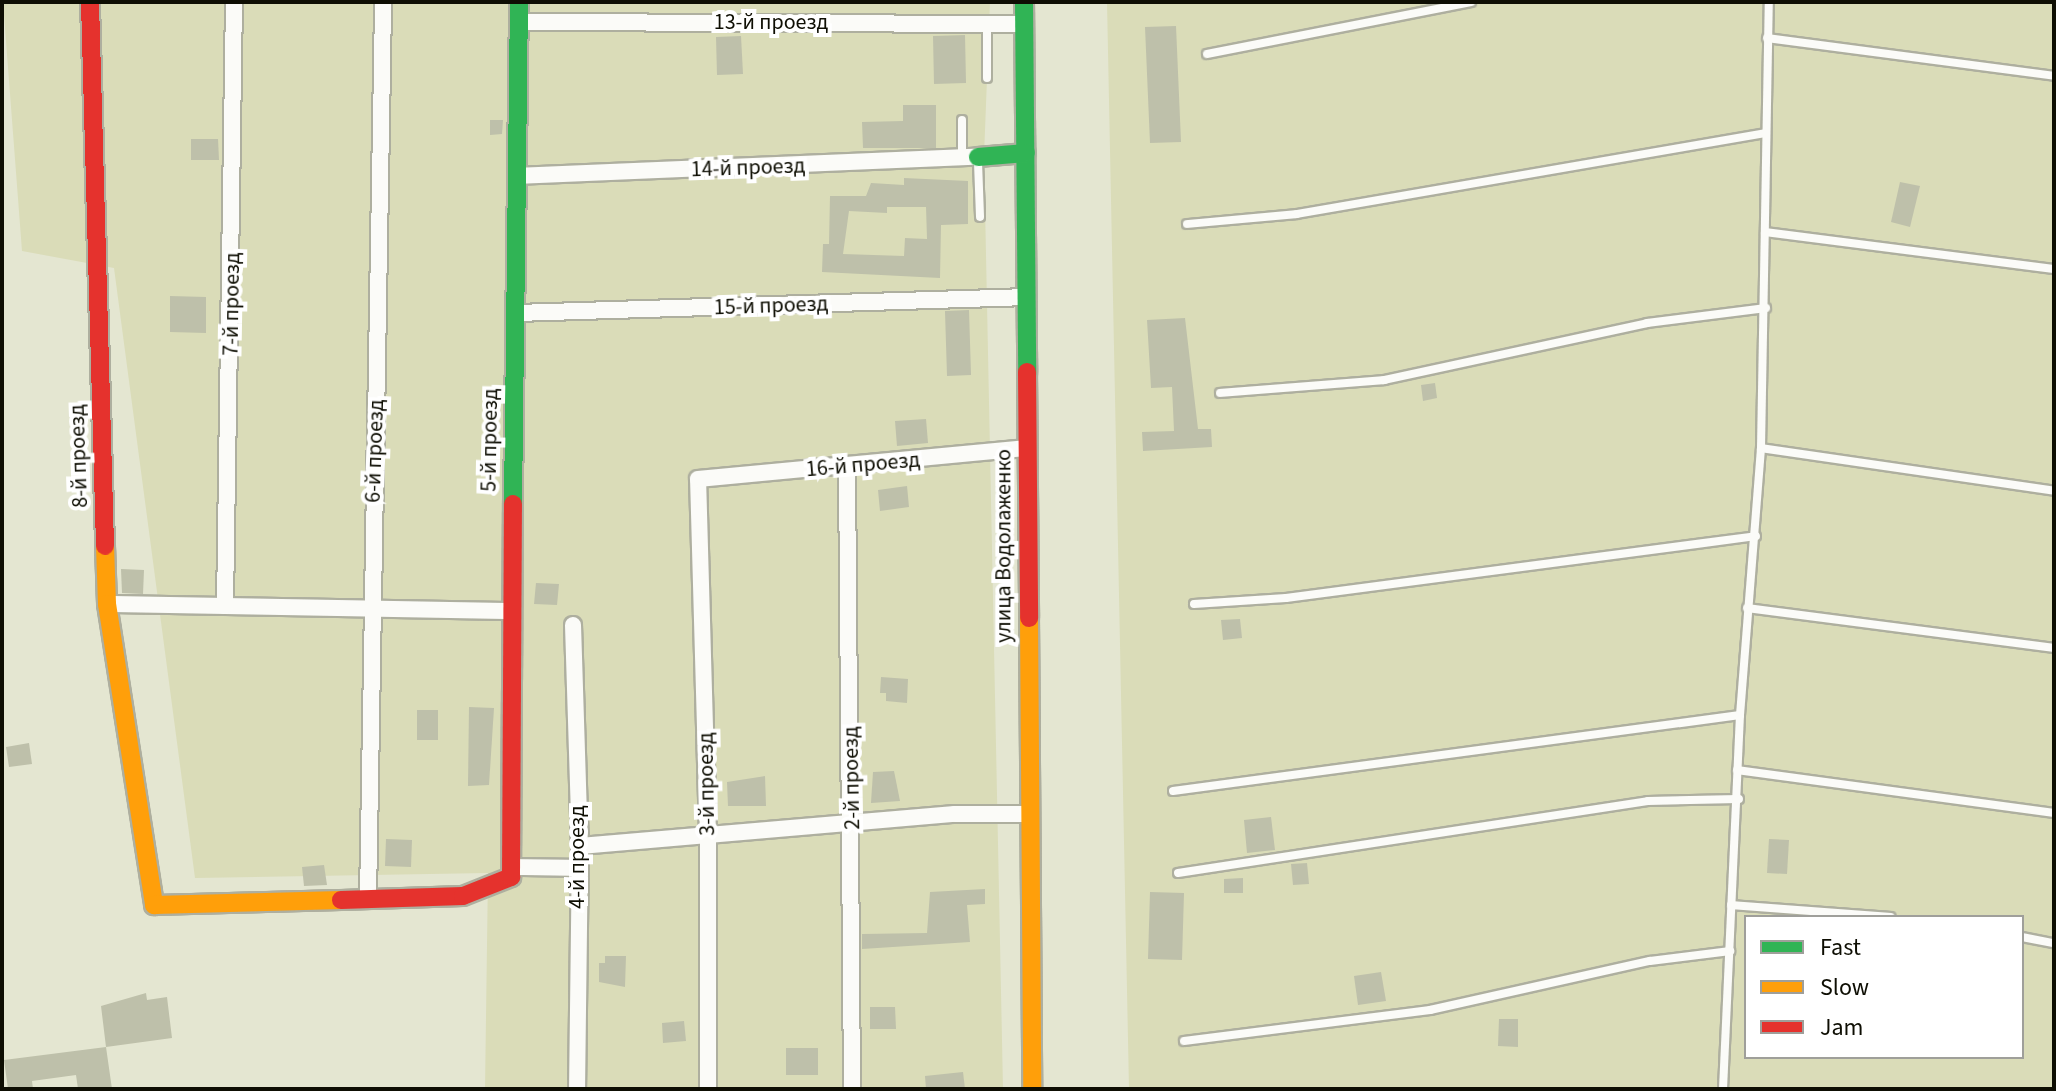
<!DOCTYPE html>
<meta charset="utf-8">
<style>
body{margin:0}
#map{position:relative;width:2056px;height:1091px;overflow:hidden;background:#e4e6d1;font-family:"Source Sans 3",sans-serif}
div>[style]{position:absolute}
.green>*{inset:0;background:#dadcb8}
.building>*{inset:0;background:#bec0aa}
.roads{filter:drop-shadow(2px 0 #aeaf9f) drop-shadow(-2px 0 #aeaf9f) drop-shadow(0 2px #aeaf9f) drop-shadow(0 -2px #aeaf9f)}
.lane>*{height:8px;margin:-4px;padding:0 4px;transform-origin:4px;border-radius:4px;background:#fbfbf8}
.street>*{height:16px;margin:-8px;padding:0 8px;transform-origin:8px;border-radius:8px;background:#fbfbf8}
.fast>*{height:18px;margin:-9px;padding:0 9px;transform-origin:9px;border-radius:9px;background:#30b455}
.slow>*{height:18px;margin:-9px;padding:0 9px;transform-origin:9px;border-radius:9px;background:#ff9f0a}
.jam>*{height:18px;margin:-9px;padding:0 9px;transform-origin:9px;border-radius:9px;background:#e5322d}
span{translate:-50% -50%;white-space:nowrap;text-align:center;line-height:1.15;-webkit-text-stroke:8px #fff;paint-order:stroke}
.street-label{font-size:22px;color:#0e0e03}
.frame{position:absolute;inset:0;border:4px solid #0e0e03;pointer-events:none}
.legend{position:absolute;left:1744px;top:915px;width:280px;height:144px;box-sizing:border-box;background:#fff;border:2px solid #9f9f9a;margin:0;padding:10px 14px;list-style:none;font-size:24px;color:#0e0e03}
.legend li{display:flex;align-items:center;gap:16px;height:40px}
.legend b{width:40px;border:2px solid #9f9f9a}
</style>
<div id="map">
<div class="green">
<i style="clip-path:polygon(3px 2px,990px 2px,984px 156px,1003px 1089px,485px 1089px,488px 873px,195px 878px,114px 268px,22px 251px)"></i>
<i style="clip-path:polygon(evenodd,1107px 2px,2054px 2px,2054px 1089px,1129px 1089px,1107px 2px,1746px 917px,2022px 917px,2022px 1057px,1746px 1057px,1746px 917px)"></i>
</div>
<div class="building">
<i style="clip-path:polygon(1176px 26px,1181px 142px,1150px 143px,1145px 27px)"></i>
<i style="clip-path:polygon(965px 35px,966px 83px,934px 84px,933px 36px)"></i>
<i style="clip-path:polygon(741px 36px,743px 74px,717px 75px,716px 37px)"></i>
<i style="clip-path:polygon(903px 105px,936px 105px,936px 148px,863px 148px,862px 122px,903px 121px)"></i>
<i style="clip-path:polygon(490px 120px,503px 120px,502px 134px,490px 135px)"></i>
<i style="clip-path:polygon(191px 139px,218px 139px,219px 160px,191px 160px)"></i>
<i style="clip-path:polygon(evenodd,904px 178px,968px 181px,968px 224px,941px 225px,940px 278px,822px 272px,823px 244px,829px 244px,830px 196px,866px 196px,871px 183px,904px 185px,904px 178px,887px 207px,926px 207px,927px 239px,905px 238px,904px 256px,843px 254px,849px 211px,887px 213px,887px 207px)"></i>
<i style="clip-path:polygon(1900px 182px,1920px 186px,1910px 227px,1891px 222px)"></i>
<i style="clip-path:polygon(170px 296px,206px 297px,206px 333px,170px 332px)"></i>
<i style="clip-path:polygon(969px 310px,971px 375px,947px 376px,945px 311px)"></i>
<i style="clip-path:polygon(1185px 318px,1198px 429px,1211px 429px,1212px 447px,1143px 451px,1142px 432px,1174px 431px,1172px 387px,1151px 388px,1147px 320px)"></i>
<i style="clip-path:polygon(1435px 383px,1437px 398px,1423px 401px,1421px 385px)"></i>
<i style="clip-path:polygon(926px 419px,928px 443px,897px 446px,895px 421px)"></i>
<i style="clip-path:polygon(907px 486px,909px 507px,880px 511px,878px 490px)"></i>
<i style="clip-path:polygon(121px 569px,144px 570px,143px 594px,122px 593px)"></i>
<i style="clip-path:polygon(536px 583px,559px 584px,557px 605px,534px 604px)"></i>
<i style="clip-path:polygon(1240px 619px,1242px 638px,1223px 640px,1221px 620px)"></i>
<i style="clip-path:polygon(881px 677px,908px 679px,907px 703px,886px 701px,886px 693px,880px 693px)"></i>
<i style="clip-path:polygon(469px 707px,494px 708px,489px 785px,468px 786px)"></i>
<i style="clip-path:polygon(417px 710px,438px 710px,438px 740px,417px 740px)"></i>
<i style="clip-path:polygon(29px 743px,32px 764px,9px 767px,6px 747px)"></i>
<i style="clip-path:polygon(894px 771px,900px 801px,871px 803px,873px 772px)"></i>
<i style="clip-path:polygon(765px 776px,766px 806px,728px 806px,727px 782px)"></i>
<i style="clip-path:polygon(1271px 817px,1275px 850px,1247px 853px,1244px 820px)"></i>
<i style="clip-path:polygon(386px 839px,412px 840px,411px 867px,385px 866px)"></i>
<i style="clip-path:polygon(1769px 839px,1789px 840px,1787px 874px,1767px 873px)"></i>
<i style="clip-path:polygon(1307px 863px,1309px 884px,1293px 885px,1291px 864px)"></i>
<i style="clip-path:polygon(324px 865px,327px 885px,304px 886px,302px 867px)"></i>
<i style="clip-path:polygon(1243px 878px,1243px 893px,1224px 893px,1224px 879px)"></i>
<i style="clip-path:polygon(985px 889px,985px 904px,967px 905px,970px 942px,862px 949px,862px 934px,927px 933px,930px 892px)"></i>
<i style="clip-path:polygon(1150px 892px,1184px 893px,1182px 960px,1148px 959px)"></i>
<i style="clip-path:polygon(605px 956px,626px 956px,625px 987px,599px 982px,599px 963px,605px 963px)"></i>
<i style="clip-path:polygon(1381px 972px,1386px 1001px,1358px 1005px,1354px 976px)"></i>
<i style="clip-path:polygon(146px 993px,147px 1000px,167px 997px,172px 1038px,106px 1047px,101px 1006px)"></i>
<i style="clip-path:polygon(870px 1007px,895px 1007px,896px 1029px,870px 1029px)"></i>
<i style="clip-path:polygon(1499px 1019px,1518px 1019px,1518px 1047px,1498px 1046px)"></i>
<i style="clip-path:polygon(684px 1021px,686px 1041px,663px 1043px,662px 1023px)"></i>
<i style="clip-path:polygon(106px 1047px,112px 1089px,78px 1089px,76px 1075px,32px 1081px,33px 1089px,8px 1089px,4px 1060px)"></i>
<i style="clip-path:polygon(786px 1048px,818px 1048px,818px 1075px,786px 1075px)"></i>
<i style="clip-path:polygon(963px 1072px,965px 1089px,926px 1089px,925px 1076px)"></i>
</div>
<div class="roads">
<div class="lane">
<i style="left:1767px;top:38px;width:290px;rotate:7.5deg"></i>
<i style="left:1207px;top:54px;width:269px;rotate:-11.1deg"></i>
<i style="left:987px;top:78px;width:53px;rotate:-90deg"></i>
<i style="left:962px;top:159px;width:39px;rotate:-90deg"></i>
<i style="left:978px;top:162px;width:55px;rotate:87.9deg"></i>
<i style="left:1187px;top:224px;width:110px;rotate:-5.2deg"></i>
<i style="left:1297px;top:214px;width:474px;rotate:-9.8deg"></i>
<i style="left:1765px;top:232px;width:291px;rotate:7.3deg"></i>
<i style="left:1220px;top:393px;width:165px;rotate:-4.5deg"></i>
<i style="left:1384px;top:380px;width:269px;rotate:-12.2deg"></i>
<i style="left:1647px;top:323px;width:120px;rotate:-7.2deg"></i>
<i style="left:1761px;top:448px;width:296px;rotate:8.3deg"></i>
<i style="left:1194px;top:604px;width:92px;rotate:-3.7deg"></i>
<i style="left:1286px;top:598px;width:474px;rotate:-7.5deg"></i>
<i style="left:1747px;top:608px;width:310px;rotate:7.4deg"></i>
<i style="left:1737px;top:770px;width:320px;rotate:7.7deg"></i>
<i style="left:1173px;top:791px;width:572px;rotate:-7.63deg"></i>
<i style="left:1178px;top:873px;width:475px;rotate:-8.7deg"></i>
<i style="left:1648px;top:801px;width:91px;rotate:-1.3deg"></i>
<i style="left:1731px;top:905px;width:160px;rotate:4.3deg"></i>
<i style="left:2022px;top:937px;width:33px;rotate:11deg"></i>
<i style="left:1184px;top:1041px;width:248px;rotate:-7.2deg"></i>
<i style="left:1430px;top:1010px;width:225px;rotate:-12.6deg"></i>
<i style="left:1650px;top:961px;width:81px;rotate:-7.1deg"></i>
<i style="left:1723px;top:1089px;width:374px;rotate:-87.4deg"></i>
<i style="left:1740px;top:715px;width:268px;rotate:-85.5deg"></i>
<i style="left:1761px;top:448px;width:446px;rotate:-89deg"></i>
</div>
<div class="street">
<i style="left:519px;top:22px;width:505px;rotate:0.23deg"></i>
<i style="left:517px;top:176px;width:461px;rotate:-2.4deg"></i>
<i style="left:516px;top:313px;width:511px;rotate:-1.79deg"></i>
<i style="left:847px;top:467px;width:622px;rotate:89.54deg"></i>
<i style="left:107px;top:604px;width:405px;rotate:1deg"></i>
<i style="left:225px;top:606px;width:604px;rotate:-89.15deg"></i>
<i style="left:573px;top:625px;width:221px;rotate:88.2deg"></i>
<i style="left:580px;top:846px;width:243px;rotate:90.7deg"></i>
<i style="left:580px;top:846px;width:376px;rotate:-4.9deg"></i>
<i style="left:955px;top:814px;width:74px"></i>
<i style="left:515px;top:867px;width:63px;rotate:0.9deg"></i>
<i style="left:368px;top:900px;width:898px;rotate:-89.04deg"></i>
<i style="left:708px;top:1089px;width:254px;rotate:-90deg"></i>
<i style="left:708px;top:835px;width:356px;rotate:-91.6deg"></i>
<i style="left:698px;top:479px;width:331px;rotate:-5.4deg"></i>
</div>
<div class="fast">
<i style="left:1024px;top:2px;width:370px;rotate:89.5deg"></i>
<i style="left:978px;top:157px;width:48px;rotate:-4.8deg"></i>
<i style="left:513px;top:504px;width:502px;rotate:-89.32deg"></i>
</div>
<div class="slow">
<i style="left:105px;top:546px;width:58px;rotate:88deg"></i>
<i style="left:107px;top:604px;width:305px;rotate:81.1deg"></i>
<i style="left:154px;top:905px;width:187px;rotate:-1.5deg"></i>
<i style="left:1029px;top:618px;width:471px;rotate:89.6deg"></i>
</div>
<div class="jam">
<i style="left:90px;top:2px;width:544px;rotate:88.42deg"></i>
<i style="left:1027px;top:372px;width:246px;rotate:89.5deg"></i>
<i style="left:341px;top:900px;width:122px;rotate:-1.9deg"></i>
<i style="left:463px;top:896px;width:52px;rotate:-21.6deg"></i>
<i style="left:511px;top:877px;width:373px;rotate:-89.7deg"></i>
</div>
</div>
<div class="street-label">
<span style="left:771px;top:23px">13-й проезд</span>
<span style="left:748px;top:168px;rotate:-2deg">14-й проезд</span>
<span style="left:232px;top:304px;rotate:-89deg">7-й проезд</span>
<span style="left:771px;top:306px;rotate:-2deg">15-й проезд</span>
<span style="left:490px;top:440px;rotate:-89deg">5-й проезд</span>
<span style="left:375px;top:451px;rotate:-88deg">6-й проезд</span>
<span style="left:79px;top:456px;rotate:-92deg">8-й проезд</span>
<span style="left:863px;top:465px;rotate:-5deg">16-й проезд</span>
<span style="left:1004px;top:546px;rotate:-90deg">улица Водолаженко</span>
<span style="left:852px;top:778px;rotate:-91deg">2-й проезд</span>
<span style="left:707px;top:784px;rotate:-91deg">3-й проезд</span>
<span style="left:578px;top:857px;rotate:-90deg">4-й проезд</span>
</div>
<div class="frame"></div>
<ul class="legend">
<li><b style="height:10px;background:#30b455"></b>Fast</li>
<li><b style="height:10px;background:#ff9f0a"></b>Slow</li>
<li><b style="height:10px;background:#e5322d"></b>Jam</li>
</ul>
</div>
